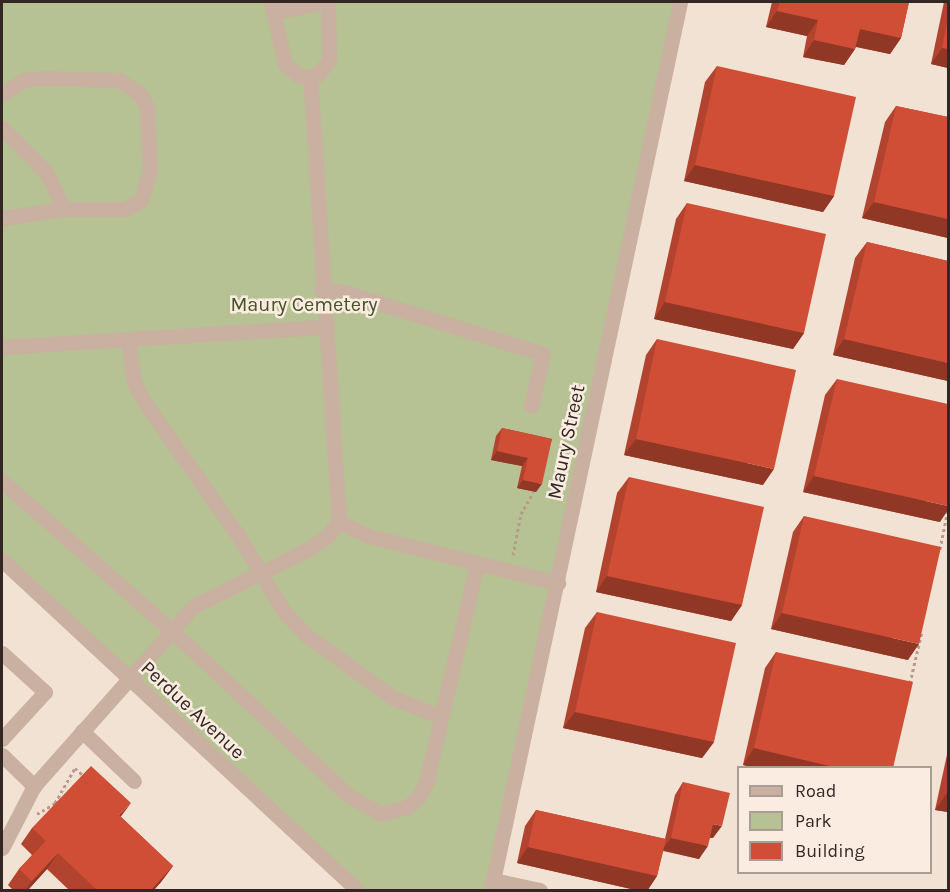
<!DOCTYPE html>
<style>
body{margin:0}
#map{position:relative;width:950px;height:892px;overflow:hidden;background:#f2e2d4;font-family:Karla,sans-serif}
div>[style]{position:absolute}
.green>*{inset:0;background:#b6c194}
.path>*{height:3px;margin-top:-1.5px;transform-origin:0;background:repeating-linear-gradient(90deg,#b69a8a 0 3px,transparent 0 6px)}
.minor>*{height:15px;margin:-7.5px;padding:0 7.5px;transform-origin:7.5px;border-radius:7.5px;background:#cab0a0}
.wall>*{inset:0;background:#b2432e}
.shaded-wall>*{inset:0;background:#913725}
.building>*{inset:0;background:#cf4e35}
span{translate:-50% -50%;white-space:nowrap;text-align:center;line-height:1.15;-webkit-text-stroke:5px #faece0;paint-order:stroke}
.park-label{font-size:20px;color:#465326}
.street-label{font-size:20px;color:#332724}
.frame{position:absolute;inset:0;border:3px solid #332724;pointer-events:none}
.legend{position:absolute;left:737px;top:766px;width:195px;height:108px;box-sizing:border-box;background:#faece0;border:2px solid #aa9d95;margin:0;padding:8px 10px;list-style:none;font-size:18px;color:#332724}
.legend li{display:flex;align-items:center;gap:12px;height:30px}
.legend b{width:30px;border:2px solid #aa9d95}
</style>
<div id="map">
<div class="green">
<i style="clip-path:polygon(2px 2px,678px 2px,489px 890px,348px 890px,2px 562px)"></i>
</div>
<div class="path">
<i style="left:940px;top:549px;width:41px;rotate:-78.7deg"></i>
<i style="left:513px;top:555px;width:42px;rotate:-79deg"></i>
<i style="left:521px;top:514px;width:25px;rotate:-61deg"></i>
<i style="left:910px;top:683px;width:53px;rotate:-77deg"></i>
<i style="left:37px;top:814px;width:21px;rotate:-31deg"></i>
<i style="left:55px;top:803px;width:40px;rotate:-60.3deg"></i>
<i style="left:75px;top:768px;width:12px;rotate:42deg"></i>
</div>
<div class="minor">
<i style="left:271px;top:2px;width:64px;rotate:77.3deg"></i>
<i style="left:285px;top:64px;width:17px;rotate:40deg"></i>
<i style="left:298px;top:75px;width:12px;rotate:9deg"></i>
<i style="left:310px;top:77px;width:9px;rotate:-18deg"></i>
<i style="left:319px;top:74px;width:18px;rotate:-56deg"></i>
<i style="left:329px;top:59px;width:57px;rotate:-91deg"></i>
<i style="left:275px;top:12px;width:53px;rotate:-10.9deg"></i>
<i style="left:2px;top:94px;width:26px;rotate:-32deg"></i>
<i style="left:24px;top:80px;width:18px;rotate:-6deg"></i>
<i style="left:42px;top:78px;width:77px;rotate:1.5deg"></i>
<i style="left:119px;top:80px;width:27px;rotate:34deg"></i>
<i style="left:141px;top:95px;width:14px;rotate:65deg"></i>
<i style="left:147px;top:108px;width:61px;rotate:87.2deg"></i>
<i style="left:150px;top:169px;width:32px;rotate:106deg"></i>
<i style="left:141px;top:200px;width:17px;rotate:149deg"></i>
<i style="left:126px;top:209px;width:62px;rotate:180deg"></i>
<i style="left:64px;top:209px;width:63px;rotate:171.7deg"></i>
<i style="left:2px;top:128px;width:62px;rotate:45deg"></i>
<i style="left:46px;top:172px;width:41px;rotate:64.1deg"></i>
<i style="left:321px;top:290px;width:23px;rotate:5deg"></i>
<i style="left:344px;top:292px;width:208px;rotate:17.3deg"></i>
<i style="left:543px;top:354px;width:53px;rotate:103deg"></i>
<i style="left:128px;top:340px;width:42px;rotate:81.9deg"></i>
<i style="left:134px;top:382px;width:20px;rotate:63deg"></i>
<i style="left:143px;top:400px;width:165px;rotate:54.9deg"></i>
<i style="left:238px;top:535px;width:90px;rotate:59.1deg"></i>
<i style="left:284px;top:612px;width:30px;rotate:46deg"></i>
<i style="left:305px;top:634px;width:109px;rotate:36deg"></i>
<i style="left:393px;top:698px;width:52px;rotate:21.6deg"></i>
<i style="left:2px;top:347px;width:323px;rotate:-3.6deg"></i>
<i style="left:2px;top:481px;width:227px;rotate:41.4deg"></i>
<i style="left:172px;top:631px;width:242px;rotate:43deg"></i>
<i style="left:349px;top:796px;width:37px;rotate:29deg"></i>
<i style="left:381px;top:814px;width:27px;rotate:-15deg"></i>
<i style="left:407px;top:807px;width:14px;rotate:-39deg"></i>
<i style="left:418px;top:798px;width:17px;rotate:-62deg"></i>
<i style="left:426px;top:783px;width:225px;rotate:-76.9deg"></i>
<i style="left:339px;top:522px;width:33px;rotate:25deg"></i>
<i style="left:369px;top:536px;width:195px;rotate:14deg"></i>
<i style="left:2px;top:560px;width:485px;rotate:42.9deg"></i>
<i style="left:2px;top:653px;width:58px;rotate:42.2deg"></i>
<i style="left:45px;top:692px;width:64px;rotate:132.5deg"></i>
<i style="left:82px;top:731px;width:72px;rotate:43.9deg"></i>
<i style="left:2px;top:755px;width:45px;rotate:44.1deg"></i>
<i style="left:34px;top:786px;width:241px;rotate:-48.4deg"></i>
<i style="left:194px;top:606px;width:126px;rotate:-26.4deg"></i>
<i style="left:307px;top:550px;width:23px;rotate:-34deg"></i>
<i style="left:326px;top:537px;width:20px;rotate:-49deg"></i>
<i style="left:339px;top:522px;width:446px;rotate:-93.7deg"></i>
<i style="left:2px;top:848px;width:70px;rotate:-62.7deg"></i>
<i style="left:493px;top:880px;width:48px;rotate:12deg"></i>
<i style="left:491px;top:890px;width:908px;rotate:-77.98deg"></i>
</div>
<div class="wall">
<i style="clip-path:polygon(772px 2px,909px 2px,901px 38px,890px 54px,856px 47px,855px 49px,844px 65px,803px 57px,807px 36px,766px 27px)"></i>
<i style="clip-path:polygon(944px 2px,948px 2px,948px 68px,931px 64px)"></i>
<i style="clip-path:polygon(717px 66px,834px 196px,823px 212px,684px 181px,705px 82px)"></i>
<i style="clip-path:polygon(896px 106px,948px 117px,948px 238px,862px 218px,885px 122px)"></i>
<i style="clip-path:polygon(687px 203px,804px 333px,793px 349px,654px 319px,676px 219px)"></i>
<i style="clip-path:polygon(867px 242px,948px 261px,948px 381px,833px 355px,855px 258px)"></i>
<i style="clip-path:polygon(657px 339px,763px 485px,624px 455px,646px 355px)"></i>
<i style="clip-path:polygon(837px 379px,940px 522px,803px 492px,825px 395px)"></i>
<i style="clip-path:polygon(502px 428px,552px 439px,536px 492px,517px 488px,522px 466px,491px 460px,496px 436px)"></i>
<i style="clip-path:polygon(629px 477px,742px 605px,731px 621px,596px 592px,617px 493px)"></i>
<i style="clip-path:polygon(804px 516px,908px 660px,771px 629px,793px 532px)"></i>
<i style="clip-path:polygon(597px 612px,714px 742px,702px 758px,563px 728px,585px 628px)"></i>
<i style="clip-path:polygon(776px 652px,893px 768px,756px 768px,743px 765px,765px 668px)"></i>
<i style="clip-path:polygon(948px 750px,948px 812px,935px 810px)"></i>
<i style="clip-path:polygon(683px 782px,713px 838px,710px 838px,699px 859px,663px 851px,657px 876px,647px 891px,640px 891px,517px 863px,525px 826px,536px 810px,665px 839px,675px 795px)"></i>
<i style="clip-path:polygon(121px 817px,173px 866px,161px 882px,153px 891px,70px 891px,47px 869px,27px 891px,14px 891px,8px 885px,19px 869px,32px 855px,21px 844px,32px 828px)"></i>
</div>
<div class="shaded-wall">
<i style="clip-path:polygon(777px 11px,818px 20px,807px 36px,766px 27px)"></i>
<i style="clip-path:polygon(860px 29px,901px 38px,890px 54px,848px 45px)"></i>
<i style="clip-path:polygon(814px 40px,855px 49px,844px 65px,803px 57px)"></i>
<i style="clip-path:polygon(942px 48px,948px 49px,948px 68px,931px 64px)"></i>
<i style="clip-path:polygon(695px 165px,834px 196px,823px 212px,684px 181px)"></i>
<i style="clip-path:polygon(874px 202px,948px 219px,948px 238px,862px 218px)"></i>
<i style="clip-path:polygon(665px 302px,804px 333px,793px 349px,654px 319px)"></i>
<i style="clip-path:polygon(844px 339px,948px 363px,948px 381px,833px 355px)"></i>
<i style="clip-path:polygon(636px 439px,774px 469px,763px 485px,624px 455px)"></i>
<i style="clip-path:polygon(497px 451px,528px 458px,522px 466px,491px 460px)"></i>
<i style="clip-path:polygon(814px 476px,948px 506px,948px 510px,940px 522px,803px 492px)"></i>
<i style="clip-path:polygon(523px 480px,542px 484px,536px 492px,517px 488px)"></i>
<i style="clip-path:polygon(607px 576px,742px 605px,731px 621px,596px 592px)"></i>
<i style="clip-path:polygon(782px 613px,919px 644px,908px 660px,771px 629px)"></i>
<i style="clip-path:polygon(575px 712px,714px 742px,702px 758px,563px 728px)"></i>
<i style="clip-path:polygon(754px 748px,838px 768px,756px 768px,743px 765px)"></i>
<i style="clip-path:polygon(947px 793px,948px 794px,948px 812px,935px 810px)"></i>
<i style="clip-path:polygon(131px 803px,119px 819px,119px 815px)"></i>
<i style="clip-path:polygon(713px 824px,722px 826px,713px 838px,705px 836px)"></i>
<i style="clip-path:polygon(671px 838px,708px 846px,699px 859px,662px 850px)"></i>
<i style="clip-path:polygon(528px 847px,657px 876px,647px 891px,640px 891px,517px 863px)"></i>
<i style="clip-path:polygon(58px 853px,47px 869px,27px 891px,25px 891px,32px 881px)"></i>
<i style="clip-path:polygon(173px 866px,161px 882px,153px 891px,150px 891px)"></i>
</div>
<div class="building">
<i style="clip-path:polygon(780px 2px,909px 2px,901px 38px,860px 29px,855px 49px,814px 40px,818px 20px,777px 11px)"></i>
<i style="clip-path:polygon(948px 17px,948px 49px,942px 48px)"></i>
<i style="clip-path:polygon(717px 66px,856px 97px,834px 196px,695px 165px)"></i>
<i style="clip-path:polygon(896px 106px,948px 117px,948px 219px,874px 202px)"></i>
<i style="clip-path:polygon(687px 203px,826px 234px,804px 333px,665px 302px)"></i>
<i style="clip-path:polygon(867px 242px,948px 261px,948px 363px,844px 339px)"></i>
<i style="clip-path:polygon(657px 339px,796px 370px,774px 469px,636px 439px)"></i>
<i style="clip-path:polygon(837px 379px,948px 404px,948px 506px,814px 476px)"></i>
<i style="clip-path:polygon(502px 428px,552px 439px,542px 484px,523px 480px,528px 458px,497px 451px)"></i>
<i style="clip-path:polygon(629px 477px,764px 507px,742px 605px,607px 576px)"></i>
<i style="clip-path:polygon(804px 516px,941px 547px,919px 644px,782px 613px)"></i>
<i style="clip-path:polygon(597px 612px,736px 643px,714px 742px,575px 712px)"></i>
<i style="clip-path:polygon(776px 652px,913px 682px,893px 768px,838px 768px,754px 748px)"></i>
<i style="clip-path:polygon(91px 766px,131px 803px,119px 815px,173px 866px,150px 891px,98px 891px,58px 853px,32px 881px,19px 869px,46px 841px,32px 828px)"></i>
<i style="clip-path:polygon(683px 782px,730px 793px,722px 826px,713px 824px,708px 846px,671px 838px)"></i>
<i style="clip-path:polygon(536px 810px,666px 839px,657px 876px,528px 847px)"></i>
</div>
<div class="park-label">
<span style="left:304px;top:304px">Maury Cemetery</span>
</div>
<div class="street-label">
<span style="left:566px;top:442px;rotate:-78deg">Maury Street</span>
<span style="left:193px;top:710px;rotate:43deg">Perdue Avenue</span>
</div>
<div class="frame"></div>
<ul class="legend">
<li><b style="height:8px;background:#cab0a0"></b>Road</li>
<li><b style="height:16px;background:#b6c194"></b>Park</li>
<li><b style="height:16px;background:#cf4e35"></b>Building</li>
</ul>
</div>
